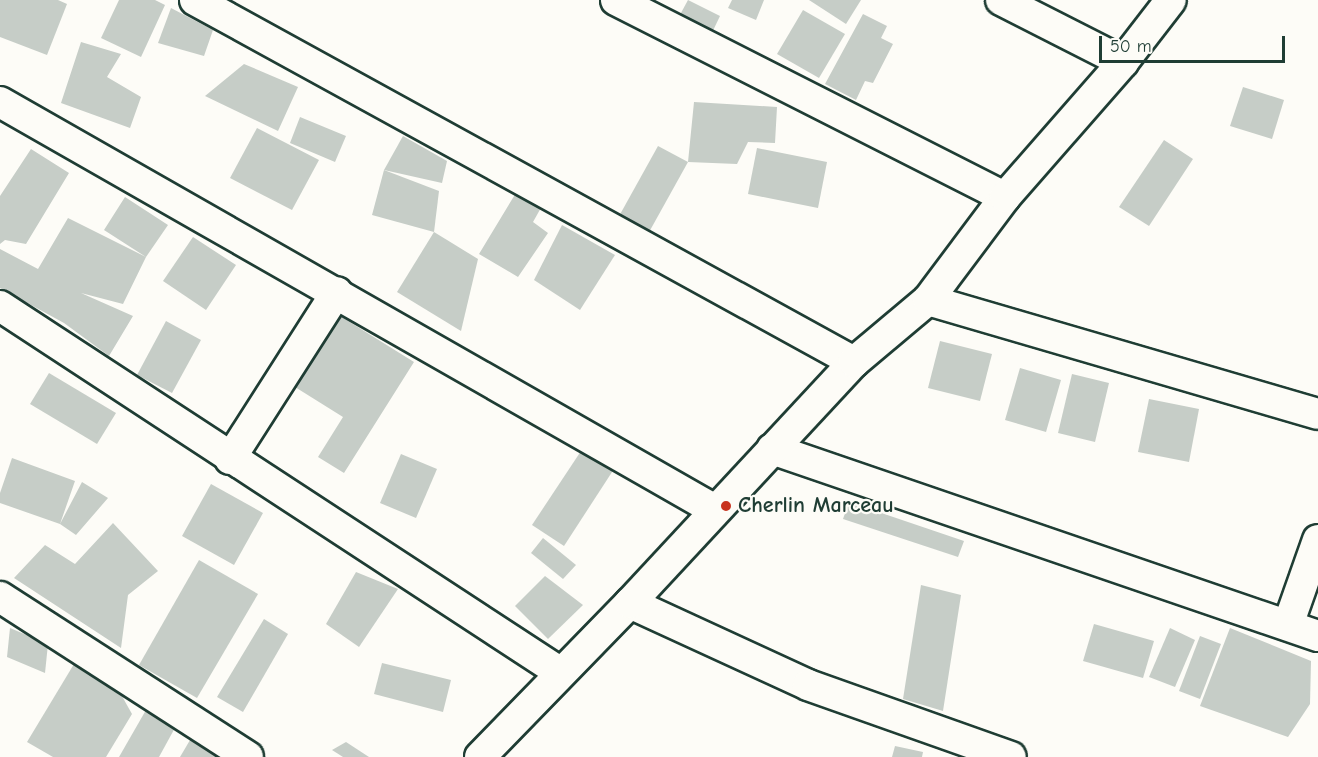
<!DOCTYPE html>
<style>
body{margin:0}
#map{position:relative;width:1318px;height:757px;overflow:hidden;background:#fdfcf7;font-family:"Comic Neue",sans-serif}
div>[style]{position:absolute}
.building>*{inset:0;background:#c6cdc7}
.roads{filter:drop-shadow(2px 0 #1f3d34) drop-shadow(-2px 0 #1f3d34) drop-shadow(0 2px #1f3d34) drop-shadow(0 -2px #1f3d34)}
.street>*{height:30px;margin:-15px;padding:0 15px;transform-origin:15px;border-radius:15px;background:#fdfcf7}
.dots>*{width:16px;height:16px;translate:-50% -50%;box-sizing:border-box;border:3px solid #fdfcf7;border-radius:50%}
span{translate:-50% -50%;white-space:nowrap;text-align:center;line-height:1.15;-webkit-text-stroke:4.5px #fdfcf7;paint-order:stroke}
.poi-label{font-size:22px;color:#1f3d34;font-weight:700}
.left{translate:0 -50%;text-align:left}
.scale{position:absolute;left:1099px;top:36px;width:186px;height:27px;box-sizing:border-box;border:3px solid #1f3d34;border-top:0;padding-left:8px;font-size:18px;line-height:21px;white-space:nowrap;color:#1f3d34;-webkit-text-stroke:4px #fdfcf7;paint-order:stroke}
</style>
<div id="map">
<div class="building">
<i style="clip-path:polygon(0 0,58px 0,67px 4px,47px 55px,0 37px)"></i>
<i style="clip-path:polygon(119px 0,155px 0,165px 5px,141px 57px,101px 38px)"></i>
<i style="clip-path:polygon(688px 0,720px 16px,708px 41px,675px 24px)"></i>
<i style="clip-path:polygon(732px 0,764px 0,756px 20px,728px 8px)"></i>
<i style="clip-path:polygon(809px 0,861px 0,846px 24px)"></i>
<i style="clip-path:polygon(171px 8px,213px 30px,204px 56px,158px 43px)"></i>
<i style="clip-path:polygon(803px 10px,845px 34px,819px 78px,777px 54px)"></i>
<i style="clip-path:polygon(863px 14px,887px 26px,881px 38px,893px 44px,873px 83px,865px 81px,856px 100px,825px 84px)"></i>
<i style="clip-path:polygon(81px 42px,121px 54px,107px 77px,141px 97px,130px 128px,61px 103px)"></i>
<i style="clip-path:polygon(244px 64px,298px 87px,278px 131px,205px 96px)"></i>
<i style="clip-path:polygon(1243px 87px,1284px 100px,1272px 139px,1230px 126px)"></i>
<i style="clip-path:polygon(694px 102px,777px 107px,775px 143px,748px 142px,737px 164px,688px 162px)"></i>
<i style="clip-path:polygon(300px 117px,346px 136px,335px 162px,290px 143px)"></i>
<i style="clip-path:polygon(257px 128px,319px 160px,292px 210px,230px 178px)"></i>
<i style="clip-path:polygon(403px 136px,447px 161px,442px 183px,384px 170px)"></i>
<i style="clip-path:polygon(1164px 140px,1193px 159px,1149px 226px,1119px 207px)"></i>
<i style="clip-path:polygon(658px 146px,688px 162px,648px 234px,618px 218px)"></i>
<i style="clip-path:polygon(757px 148px,827px 162px,818px 208px,748px 194px)"></i>
<i style="clip-path:polygon(31px 149px,69px 173px,26px 244px,5px 240px,0 244px,0 196px)"></i>
<i style="clip-path:polygon(384px 170px,439px 191px,434px 232px,372px 215px)"></i>
<i style="clip-path:polygon(522px 183px,542px 206px,533px 222px,548px 233px,518px 277px,479px 254px)"></i>
<i style="clip-path:polygon(125px 197px,168px 225px,146px 257px,123px 304px,81px 293px,133px 316px,109px 356px,64px 323px,0 288px,0 249px,38px 269px,68px 218px,146px 257px,104px 230px)"></i>
<i style="clip-path:polygon(562px 225px,615px 255px,580px 310px,534px 280px)"></i>
<i style="clip-path:polygon(434px 232px,478px 259px,461px 331px,397px 292px)"></i>
<i style="clip-path:polygon(193px 237px,236px 265px,206px 310px,163px 281px)"></i>
<i style="clip-path:polygon(340px 316px,414px 362px,344px 473px,318px 457px,343px 417px,295px 387px)"></i>
<i style="clip-path:polygon(166px 321px,201px 340px,172px 393px,137px 375px)"></i>
<i style="clip-path:polygon(940px 341px,992px 354px,980px 401px,928px 388px)"></i>
<i style="clip-path:polygon(1020px 368px,1061px 380px,1046px 432px,1005px 420px)"></i>
<i style="clip-path:polygon(49px 373px,116px 413px,97px 444px,30px 404px)"></i>
<i style="clip-path:polygon(1072px 374px,1109px 383px,1095px 442px,1058px 433px)"></i>
<i style="clip-path:polygon(1149px 399px,1199px 409px,1189px 462px,1138px 452px)"></i>
<i style="clip-path:polygon(583px 448px,614px 469px,564px 546px,532px 525px)"></i>
<i style="clip-path:polygon(401px 454px,437px 469px,416px 518px,380px 503px)"></i>
<i style="clip-path:polygon(12px 458px,75px 481px,60px 524px,82px 482px,108px 498px,76px 535px,60px 524px,0 503px,0 493px)"></i>
<i style="clip-path:polygon(211px 484px,263px 513px,234px 565px,182px 536px)"></i>
<i style="clip-path:polygon(849px 502px,964px 541px,958px 557px,843px 519px)"></i>
<i style="clip-path:polygon(113px 523px,158px 571px,128px 595px,121px 648px,14px 578px,45px 545px,75px 564px)"></i>
<i style="clip-path:polygon(543px 538px,576px 565px,563px 579px,531px 553px)"></i>
<i style="clip-path:polygon(199px 560px,258px 594px,197px 698px,139px 665px)"></i>
<i style="clip-path:polygon(356px 572px,398px 589px,359px 647px,326px 624px)"></i>
<i style="clip-path:polygon(545px 576px,583px 605px,548px 639px,515px 606px)"></i>
<i style="clip-path:polygon(921px 585px,961px 595px,943px 711px,903px 699px)"></i>
<i style="clip-path:polygon(264px 619px,288px 634px,243px 712px,217px 697px)"></i>
<i style="clip-path:polygon(1094px 624px,1154px 641px,1143px 678px,1083px 661px)"></i>
<i style="clip-path:polygon(10px 628px,48px 644px,45px 673px,7px 657px)"></i>
<i style="clip-path:polygon(1170px 628px,1195px 640px,1175px 687px,1149px 677px)"></i>
<i style="clip-path:polygon(1230px 628px,1311px 661px,1310px 704px,1288px 737px,1200px 706px)"></i>
<i style="clip-path:polygon(1200px 636px,1221px 644px,1200px 699px,1179px 691px)"></i>
<i style="clip-path:polygon(382px 663px,451px 680px,443px 712px,374px 694px)"></i>
<i style="clip-path:polygon(74px 664px,118px 689px,132px 714px,106px 757px,53px 757px,27px 742px)"></i>
<i style="clip-path:polygon(146px 710px,176px 726px,159px 757px,119px 757px)"></i>
<i style="clip-path:polygon(193px 735px,229px 757px,180px 757px)"></i>
<i style="clip-path:polygon(346px 742px,369px 757px,343px 757px,332px 750px)"></i>
<i style="clip-path:polygon(895px 746px,923px 752px,922px 757px,892px 757px)"></i>
</div>
<div class="roads">
<div class="street">
<i style="left:195px;top:0;width:752px;rotate:28.78deg"></i>
<i style="left:616px;top:0;width:436px;rotate:26.9deg"></i>
<i style="left:1001px;top:0;width:137px;rotate:26.9deg"></i>
<i style="left:0;top:102px;width:823px;rotate:29.71deg"></i>
<i style="left:928px;top:300px;width:406px;rotate:16.3deg"></i>
<i style="left:0;top:306px;width:670px;rotate:33.19deg"></i>
<i style="left:772px;top:449px;width:577px;rotate:18.91deg"></i>
<i style="left:230px;top:459px;width:198px;rotate:-57.4deg"></i>
<i style="left:0;top:597px;width:295px;rotate:32.8deg"></i>
<i style="left:630px;top:603px;width:196px;rotate:24.7deg"></i>
<i style="left:808px;top:685px;width:215px;rotate:19.5deg"></i>
<i style="left:1288px;top:625px;width:90px;rotate:-70.6deg"></i>
<i style="left:480px;top:757px;width:215px;rotate:-45.8deg"></i>
<i style="left:630px;top:603px;width:329px;rotate:-47.1deg"></i>
<i style="left:854px;top:362px;width:97px;rotate:-40deg"></i>
<i style="left:928px;top:300px;width:129px;rotate:-53.2deg"></i>
<i style="left:1005px;top:197px;width:179px;rotate:-48.8deg"></i>
<i style="left:1123px;top:62px;width:78px;rotate:-52.3deg"></i>
</div>
</div>
<div class="dots">
<i style="left:726px;top:506px;background:#c8321e"></i>
</div>
<div class="poi-label">
<span class="left" style="left:738px;top:506px">Cherlin Marceau</span>
</div>
<div class="scale">50 m</div>
</div>
